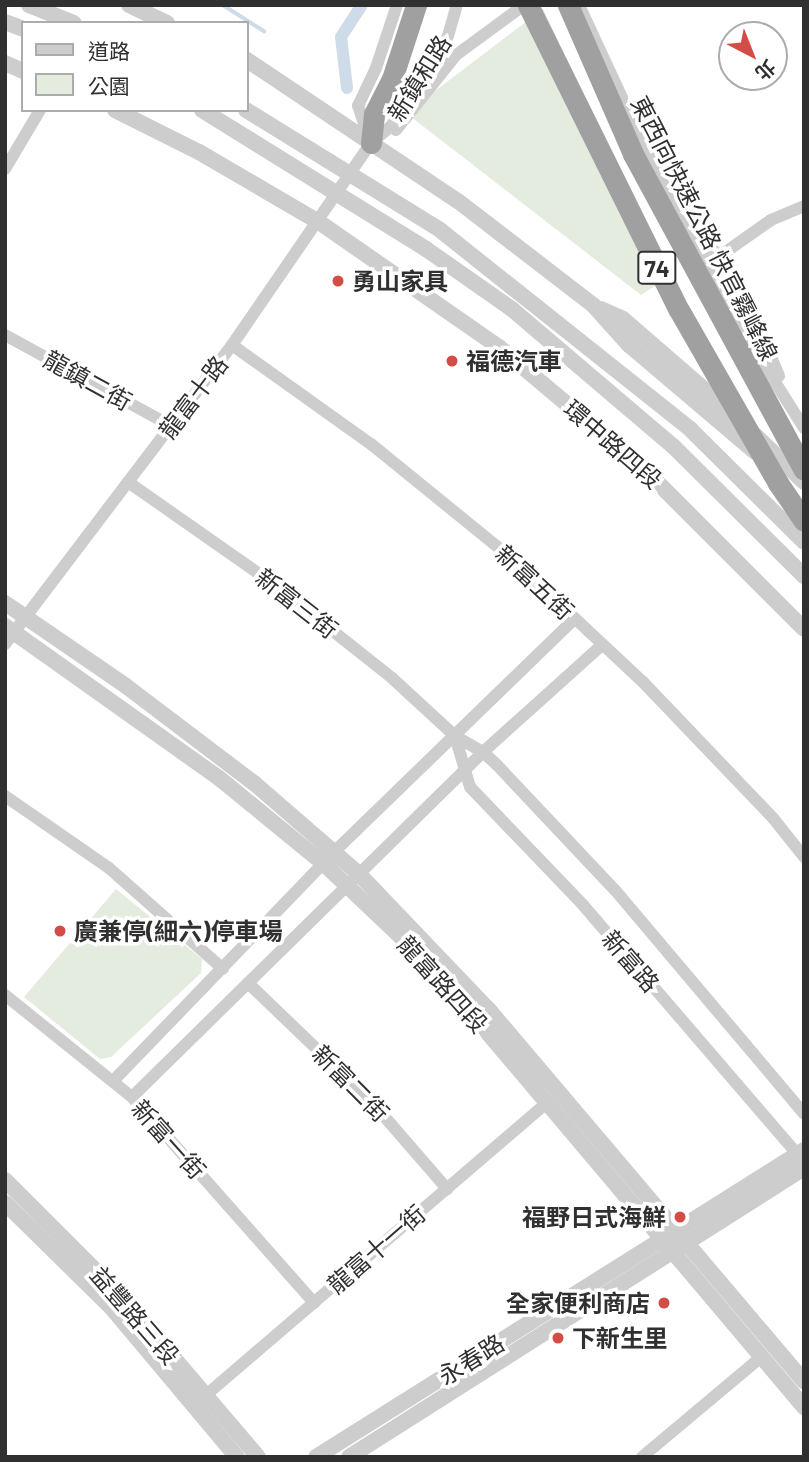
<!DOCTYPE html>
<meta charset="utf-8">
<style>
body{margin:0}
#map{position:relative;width:809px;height:1462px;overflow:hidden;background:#fff;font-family:Barlow,"Noto Sans TC",sans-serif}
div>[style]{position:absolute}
.green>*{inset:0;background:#e4ebdf}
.stream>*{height:3.5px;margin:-1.75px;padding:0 1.75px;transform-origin:1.75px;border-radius:1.75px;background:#cedbe9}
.canal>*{height:12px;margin:-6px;padding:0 6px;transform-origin:6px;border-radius:6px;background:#cedbe9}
.minor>*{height:12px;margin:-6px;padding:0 6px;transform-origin:6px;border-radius:6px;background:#cdcdcd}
.tertiary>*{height:16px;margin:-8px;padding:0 8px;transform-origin:8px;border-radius:8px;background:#cdcdcd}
.trunk>*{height:21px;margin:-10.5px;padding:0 10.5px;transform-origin:10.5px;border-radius:10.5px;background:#a0a0a0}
.trunk-bridge>*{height:21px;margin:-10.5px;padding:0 10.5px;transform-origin:10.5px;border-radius:10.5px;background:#a0a0a0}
.dots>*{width:19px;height:19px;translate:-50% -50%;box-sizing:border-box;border:4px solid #fff;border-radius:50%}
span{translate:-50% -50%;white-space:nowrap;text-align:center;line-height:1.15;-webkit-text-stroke:7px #fff;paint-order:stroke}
.shield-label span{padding:2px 5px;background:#fff;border:2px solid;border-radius:5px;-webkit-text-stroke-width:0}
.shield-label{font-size:23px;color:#303030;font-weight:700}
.street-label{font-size:24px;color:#303030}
.poi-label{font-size:24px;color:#303030;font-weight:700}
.left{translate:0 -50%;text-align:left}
.right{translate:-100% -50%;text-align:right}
.frame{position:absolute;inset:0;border:7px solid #303030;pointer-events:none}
.legend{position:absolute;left:21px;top:21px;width:228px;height:91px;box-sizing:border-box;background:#fff;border:2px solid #acacac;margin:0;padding:9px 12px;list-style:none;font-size:21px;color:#303030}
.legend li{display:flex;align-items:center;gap:14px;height:35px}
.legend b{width:35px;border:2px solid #acacac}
.north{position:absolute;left:718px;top:21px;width:70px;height:70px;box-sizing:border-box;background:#fff;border:2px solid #acacac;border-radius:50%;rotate:138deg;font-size:19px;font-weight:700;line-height:28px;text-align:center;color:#303030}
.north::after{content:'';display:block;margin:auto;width:24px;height:32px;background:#d34d46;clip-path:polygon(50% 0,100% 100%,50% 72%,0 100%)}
</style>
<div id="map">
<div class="green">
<i style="clip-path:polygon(543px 9px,670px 276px,641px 295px,406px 113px)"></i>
<i style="clip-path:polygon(116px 889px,202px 959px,201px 973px,111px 1057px,100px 1059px,24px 997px)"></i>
</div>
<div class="stream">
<i style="left:223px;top:5px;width:49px;rotate:32.4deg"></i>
</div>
<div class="canal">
<i style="left:347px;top:88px;width:51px;rotate:-96.7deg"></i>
<i style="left:341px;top:37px;width:38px;rotate:-57deg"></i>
</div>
<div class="minor">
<i style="left:579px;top:5px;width:185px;rotate:65.1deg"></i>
<i style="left:657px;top:173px;width:68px;rotate:58.9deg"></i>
<i style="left:692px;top:231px;width:137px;rotate:62.1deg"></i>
<i style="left:756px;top:352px;width:90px;rotate:57.7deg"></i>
<i style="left:396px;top:130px;width:96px;rotate:-51.3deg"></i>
<i style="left:456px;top:55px;width:84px;rotate:-36.3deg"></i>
<i style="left:368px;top:136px;width:32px;rotate:-108deg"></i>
<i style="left:358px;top:106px;width:42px;rotate:-64.7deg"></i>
<i style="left:376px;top:68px;width:66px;rotate:-71.6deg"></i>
<i style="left:5px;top:169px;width:69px;rotate:-59.3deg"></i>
<i style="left:701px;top:239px;width:25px;rotate:42deg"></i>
<i style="left:720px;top:256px;width:44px;rotate:57deg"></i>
<i style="left:744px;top:293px;width:90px;rotate:67.1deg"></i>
<i style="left:720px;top:256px;width:62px;rotate:-35.2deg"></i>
<i style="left:771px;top:220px;width:36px;rotate:-23deg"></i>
<i style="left:5px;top:335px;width:189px;rotate:28.7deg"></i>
<i style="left:232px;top:345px;width:171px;rotate:35.5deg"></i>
<i style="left:371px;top:444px;width:173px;rotate:39.1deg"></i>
<i style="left:505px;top:553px;width:189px;rotate:43.1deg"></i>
<i style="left:643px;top:682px;width:188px;rotate:46.3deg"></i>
<i style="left:773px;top:818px;width:50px;rotate:51.5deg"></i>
<i style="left:128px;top:482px;width:174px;rotate:35deg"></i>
<i style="left:271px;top:582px;width:154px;rotate:38.4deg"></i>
<i style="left:392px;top:678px;width:86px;rotate:42.6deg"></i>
<i style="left:455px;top:736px;width:32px;rotate:30deg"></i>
<i style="left:483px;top:752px;width:19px;rotate:43deg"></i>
<i style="left:497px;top:765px;width:172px;rotate:46.7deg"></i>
<i style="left:615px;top:890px;width:293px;rotate:49.8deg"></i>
<i style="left:5px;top:644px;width:375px;rotate:-52.8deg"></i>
<i style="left:232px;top:345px;width:245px;rotate:-55.5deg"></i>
<i style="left:371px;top:143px;width:26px;rotate:-40deg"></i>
<i style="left:391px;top:126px;width:32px;rotate:-54deg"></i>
<i style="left:410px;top:100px;width:74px;rotate:-59.3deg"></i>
<i style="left:448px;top:36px;width:32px;rotate:-74deg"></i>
<i style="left:455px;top:736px;width:53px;rotate:73.6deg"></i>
<i style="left:470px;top:787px;width:163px;rotate:46.2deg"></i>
<i style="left:583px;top:905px;width:328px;rotate:49.3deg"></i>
<i style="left:5px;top:796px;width:126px;rotate:34.7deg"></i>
<i style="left:109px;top:868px;width:152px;rotate:41.5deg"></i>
<i style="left:248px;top:983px;width:169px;rotate:43.8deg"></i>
<i style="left:370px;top:1100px;width:118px;rotate:49.1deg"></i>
<i style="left:5px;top:995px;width:163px;rotate:38.8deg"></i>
<i style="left:132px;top:1097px;width:275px;rotate:48.5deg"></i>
<i style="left:114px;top:1080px;width:318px;rotate:-46deg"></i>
<i style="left:335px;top:851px;width:333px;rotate:-44.1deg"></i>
<i style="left:132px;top:1097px;width:492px;rotate:-44.5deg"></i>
<i style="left:483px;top:752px;width:160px;rotate:-42deg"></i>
<i style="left:206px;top:1395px;width:449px;rotate:-40.6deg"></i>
<i style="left:642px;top:1457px;width:155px;rotate:-40deg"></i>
</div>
<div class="tertiary">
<i style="left:29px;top:5px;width:48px;rotate:21.8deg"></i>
<i style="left:129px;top:5px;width:42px;rotate:25.3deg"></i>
<i style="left:5px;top:22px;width:19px;rotate:21deg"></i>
<i style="left:247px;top:60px;width:254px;rotate:33.8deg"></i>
<i style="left:458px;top:201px;width:170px;rotate:37.6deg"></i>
<i style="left:593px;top:305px;width:54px;rotate:48deg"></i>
<i style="left:629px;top:345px;width:165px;rotate:40.3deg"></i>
<i style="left:5px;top:63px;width:20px;rotate:24deg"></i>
<i style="left:115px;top:110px;width:94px;rotate:26.6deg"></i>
<i style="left:199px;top:152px;width:139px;rotate:30.3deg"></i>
<i style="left:319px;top:222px;width:219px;rotate:34.8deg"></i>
<i style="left:499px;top:347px;width:192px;rotate:40.1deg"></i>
<i style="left:646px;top:471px;width:223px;rotate:45deg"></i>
<i style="left:202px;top:110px;width:264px;rotate:31.8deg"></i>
<i style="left:426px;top:249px;width:106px;rotate:35deg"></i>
<i style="left:513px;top:310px;width:210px;rotate:40.4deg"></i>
<i style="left:673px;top:446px;width:185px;rotate:44.8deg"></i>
<i style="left:246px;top:110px;width:228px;rotate:31.7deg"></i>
<i style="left:440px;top:230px;width:321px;rotate:38.5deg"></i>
<i style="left:691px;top:430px;width:159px;rotate:44.7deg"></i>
<i style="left:601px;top:309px;width:24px;rotate:24deg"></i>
<i style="left:623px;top:319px;width:147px;rotate:40.9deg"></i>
<i style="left:755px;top:435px;width:68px;rotate:43.8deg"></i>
<i style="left:5px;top:603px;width:147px;rotate:34.4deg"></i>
<i style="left:126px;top:686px;width:161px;rotate:37.2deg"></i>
<i style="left:254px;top:783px;width:139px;rotate:40.9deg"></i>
<i style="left:359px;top:874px;width:188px;rotate:46.3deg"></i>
<i style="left:489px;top:1010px;width:487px;rotate:49.7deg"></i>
<i style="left:5px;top:626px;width:262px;rotate:35.4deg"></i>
<i style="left:219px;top:778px;width:134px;rotate:39.3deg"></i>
<i style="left:323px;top:863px;width:109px;rotate:43.5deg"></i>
<i style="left:402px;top:938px;width:111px;rotate:47.6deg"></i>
<i style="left:477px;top:1020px;width:507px;rotate:49.8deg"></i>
<i style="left:5px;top:1180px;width:164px;rotate:45deg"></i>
<i style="left:121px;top:1296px;width:211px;rotate:49.6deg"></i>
<i style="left:5px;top:1203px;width:148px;rotate:44.5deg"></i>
<i style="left:111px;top:1307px;width:196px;rotate:50deg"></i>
<i style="left:316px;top:1457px;width:577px;rotate:-32.17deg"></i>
<i style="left:349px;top:1457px;width:539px;rotate:-32.42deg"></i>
</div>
<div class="trunk">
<i style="left:568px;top:5px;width:163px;rotate:66.4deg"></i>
<i style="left:633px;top:154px;width:359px;rotate:61.6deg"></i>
<i style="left:371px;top:143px;width:29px;rotate:-84deg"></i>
<i style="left:374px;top:114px;width:39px;rotate:-63deg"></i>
<i style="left:392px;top:79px;width:78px;rotate:-72deg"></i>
</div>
<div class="trunk-bridge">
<i style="left:528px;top:5px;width:340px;rotate:63.7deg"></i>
<i style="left:679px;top:310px;width:199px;rotate:60.2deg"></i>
<i style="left:778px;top:483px;width:46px;rotate:55.6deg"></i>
</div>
<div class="dots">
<i style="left:338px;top:281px;background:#d34d46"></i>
<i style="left:452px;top:361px;background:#d34d46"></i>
<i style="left:60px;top:931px;background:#d34d46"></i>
<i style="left:680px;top:1217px;background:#d34d46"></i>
<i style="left:664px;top:1303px;background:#d34d46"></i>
<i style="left:558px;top:1338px;background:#d34d46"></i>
</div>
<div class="shield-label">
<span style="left:657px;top:268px">74</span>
</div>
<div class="street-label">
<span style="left:419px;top:78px;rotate:-58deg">新鎮和路</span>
<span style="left:705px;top:228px;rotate:63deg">東西向快速公路 快官霧峰線</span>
<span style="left:88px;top:380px;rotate:29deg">龍鎮二街</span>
<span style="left:193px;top:397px;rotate:-53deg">龍富十路</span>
<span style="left:613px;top:444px;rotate:41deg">環中路四段</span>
<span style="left:535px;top:582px;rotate:43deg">新富五街</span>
<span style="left:297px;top:603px;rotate:38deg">新富三街</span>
<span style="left:631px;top:961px;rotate:49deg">新富路</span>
<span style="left:443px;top:984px;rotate:48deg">龍富路四段</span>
<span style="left:351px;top:1083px;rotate:45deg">新富二街</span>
<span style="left:169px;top:1139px;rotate:48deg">新富一街</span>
<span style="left:376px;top:1249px;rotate:-41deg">龍富十一街</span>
<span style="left:135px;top:1315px;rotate:49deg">益豐路三段</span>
<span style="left:471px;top:1359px;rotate:-32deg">永春路</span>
</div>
<div class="poi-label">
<span class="left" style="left:352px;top:281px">勇山家具</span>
<span class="left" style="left:466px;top:361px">福德汽車</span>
<span class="left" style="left:74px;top:931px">廣兼停(細六)停車場</span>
<span class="right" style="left:666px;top:1217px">福野日式海鮮</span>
<span class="right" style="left:650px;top:1303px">全家便利商店</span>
<span class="left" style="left:572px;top:1338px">下新生里</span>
</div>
<div class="frame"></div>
<ul class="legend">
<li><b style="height:9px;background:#cdcdcd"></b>道路</li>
<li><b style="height:19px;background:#e4ebdf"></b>公園</li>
</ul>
<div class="north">北</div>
</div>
